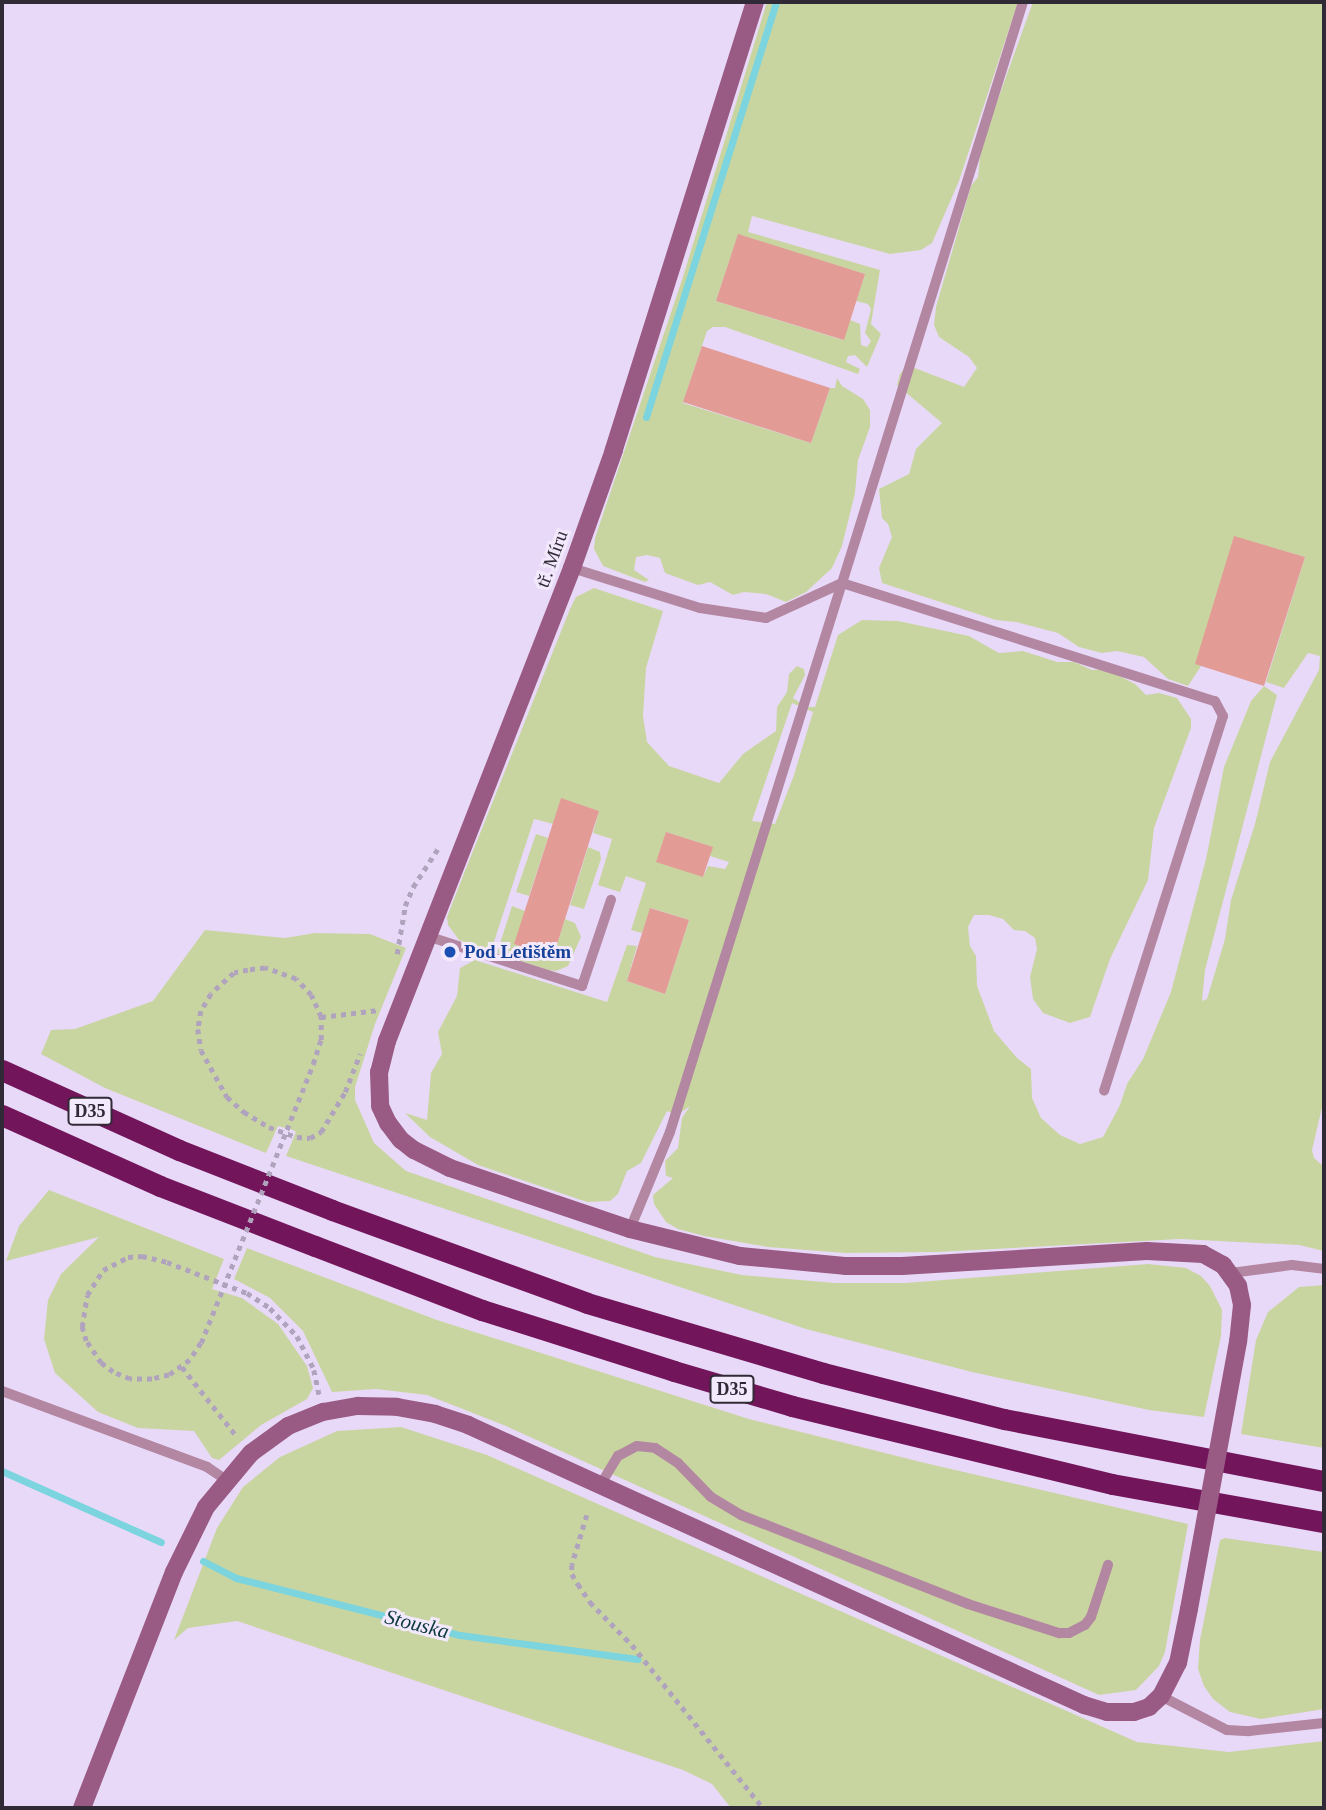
<!DOCTYPE html>
<meta charset="utf-8">
<style>
body{margin:0}
#map{position:relative;width:1326px;height:1810px;overflow:hidden;background:#e9d9f9;font-family:Georgia,serif}
div>[style]{position:absolute}
.green>*{inset:0;background:#c9d5a0}
.stream>*{height:7px;margin:-3.5px;padding:0 3.5px;transform-origin:3.5px;border-radius:3.5px;background:#7bd4de}
.building>*{inset:0;background:#e29b95}
.path>*{height:4.5px;margin-top:-2.25px;transform-origin:0;background:repeating-linear-gradient(90deg,#b0a3bd 0 5px,transparent 0 10px)}
.lane>*{height:10px;margin:-5px;padding:0 5px;transform-origin:5px;border-radius:5px;background:#b386a2}
.secondary>*{height:18px;margin:-9px;padding:0 9px;transform-origin:9px;border-radius:9px;background:#995a83}
.highway>*{height:21px;margin:-10.5px;padding:0 10.5px;transform-origin:10.5px;border-radius:10.5px;background:#72155a}
.path-bridge>*{height:4.5px;margin-top:-2.25px;transform-origin:0;background:repeating-linear-gradient(90deg,#b0a3bd 0 5px,transparent 0 10px)}
.secondary-bridge>*{height:18px;margin:-9px;padding:0 9px;transform-origin:9px;border-radius:9px;background:#995a83}
.dots>*{width:19px;height:19px;translate:-50% -50%;box-sizing:border-box;border:4px solid #f3e9fd;border-radius:50%}
span{translate:-50% -50%;white-space:nowrap;text-align:center;line-height:1.15;-webkit-text-stroke:6px #f3e9fd;paint-order:stroke}
.shield-label span{padding:2px 5px;background:#f3e9fd;border:2px solid;border-radius:5px;-webkit-text-stroke-width:0}
.shield-label{font-size:18px;color:#302a36;font-weight:700}
.street-label{font-size:19px;color:#302a36}
.transit-label{font-size:19px;color:#164399;font-weight:700}
.left{translate:0 -50%;text-align:left}
.water-label{font-size:21px;color:#0d383d;font-style:italic}
.frame{position:absolute;inset:0;border:4px solid #302a36;pointer-events:none}
</style>
<div id="map">
<div class="green">
<i style="clip-path:polygon(evenodd,767px 2px,1018px 2px,959px 181px,932px 243px,921px 250px,890px 254px,752px 216px,748px 232px,880px 270px,871px 324px,881px 334px,867px 367px,855px 355px,848px 356px,846px 362px,860px 369px,858px 374px,725px 327px,713px 327px,707px 331px,683px 403px,811px 443px,830px 388px,835px 388px,837px 378px,842px 386px,863px 399px,870px 410px,870px 427px,858px 460px,855px 493px,842px 546px,832px 568px,806px 592px,786px 602px,766px 594px,744px 592px,733px 595px,710px 582px,698px 585px,665px 573px,660px 558px,647px 555px,636px 557px,634px 570px,649px 580px,645px 582px,603px 566px,594px 549px,595px 538px,682px 280px,767px 2px,738px 235px,865px 274px,856px 301px,868px 304px,871px 309px,865px 333px,871px 341px,867px 347px,861px 345px,860px 324px,850px 320px,843px 340px,716px 301px,738px 235px)"></i>
<i style="clip-path:polygon(evenodd,1033px 2px,1324px 2px,1324px 1099px,1312px 1150px,1314px 1158px,1324px 1167px,1324px 1251px,1299px 1245px,1180px 1239px,937px 1252px,845px 1253px,768px 1247px,704px 1236px,678px 1229px,666px 1222px,654px 1204px,653px 1195px,673px 1178px,666px 1176px,665px 1161px,678px 1148px,682px 1118px,690px 1106px,677px 1115px,667px 1111px,641px 1163px,627px 1171px,618px 1194px,610px 1201px,587px 1202px,478px 1165px,430px 1137px,405px 1113px,427px 1120px,431px 1073px,442px 1054px,438px 1032px,457px 996px,460px 968px,475px 960px,607px 1002px,627px 945px,637px 946px,627px 981px,665px 994px,689px 920px,651px 908px,642px 933px,631px 930px,646px 883px,626px 876px,620px 892px,598px 885px,612px 839px,593px 833px,599px 811px,561px 799px,553px 824px,534px 819px,491px 951px,459px 940px,448px 925px,447px 917px,465px 871px,570px 609px,576px 597px,594px 588px,663px 611px,646px 668px,643px 716px,647px 742px,669px 766px,719px 783px,743px 754px,776px 731px,777px 707px,787px 692px,789px 674px,797px 666px,804px 669px,805px 675px,793px 698px,806px 707px,815px 707px,838px 635px,862px 620px,898px 621px,969px 636px,999px 653px,1023px 651px,1057px 662px,1074px 662px,1092px 670px,1106px 669px,1135px 684px,1146px 695px,1159px 693px,1177px 698px,1191px 719px,1191px 728px,1154px 828px,1148px 880px,1110px 959px,1090px 1017px,1070px 1023px,1043px 1013px,1033px 999px,1030px 977px,1037px 949px,1035px 938px,1025px 931px,1014px 930px,1003px 919px,989px 915px,974px 915px,968px 927px,970px 946px,976px 956px,977px 986px,994px 1031px,1017px 1058px,1031px 1069px,1032px 1098px,1041px 1118px,1060px 1135px,1080px 1144px,1103px 1137px,1120px 1105px,1127px 1084px,1143px 1059px,1171px 992px,1206px 859px,1224px 767px,1251px 701px,1264px 686px,1277px 695px,1205px 970px,1202px 1001px,1207px 999px,1225px 939px,1231px 900px,1255px 824px,1270px 762px,1319px 670px,1320px 656px,1308px 653px,1284px 688px,1266px 682px,1305px 557px,1234px 537px,1201px 666px,1188px 686px,1168px 679px,1144px 657px,1117px 651px,1102px 653px,1079px 647px,1058px 633px,1016px 622px,996px 620px,882px 583px,879px 568px,892px 537px,888px 524px,882px 518px,879px 489px,909px 474px,916px 449px,942px 423px,897px 385px,900px 374px,907px 365px,964px 387px,977px 368px,969px 357px,939px 337px,934px 325px,936px 307px,971px 186px,978px 177px,981px 146px,1033px 2px,792px 703px,813px 712px,794px 775px,775px 824px,752px 821px,792px 703px,1033px 2px,666px 832px,712px 847px,710px 856px,729px 862px,725px 869px,708px 866px,703px 877px,666px 832px)"></i>
<i style="clip-path:polygon(536px 834px,548px 838px,529px 896px,516px 892px)"></i>
<i style="clip-path:polygon(588px 847px,600px 852px,601px 859px,584px 909px,570px 905px)"></i>
<i style="clip-path:polygon(512px 906px,525px 911px,515px 944px,553px 957px,565px 919px,575px 923px,581px 937px,568px 966px,556px 971px,548px 970px,497px 953px)"></i>
<i style="clip-path:polygon(205px 930px,285px 938px,315px 933px,370px 934px,406px 948px,375px 1024px,355px 1087px,355px 1100px,374px 1143px,406px 1171px,655px 1257px,742px 1275px,835px 1283px,905px 1283px,1148px 1264px,1186px 1268px,1201px 1276px,1210px 1286px,1222px 1310px,1221px 1336px,1204px 1417px,1149px 1410px,972px 1372px,806px 1329px,286px 1156px,296px 1132px,293px 1130px,278px 1126px,266px 1153px,105px 1088px,41px 1054px,51px 1030px,75px 1029px,153px 1001px)"></i>
<i style="clip-path:polygon(49px 1190px,224px 1259px,212px 1289px,242px 1298px,278px 1324px,307px 1366px,313px 1388px,307px 1399px,261px 1425px,219px 1460px,212px 1458px,194px 1431px,138px 1428px,98px 1412px,55px 1373px,44px 1339px,48px 1300px,61px 1274px,99px 1237px,6px 1261px,19px 1226px)"></i>
<i style="clip-path:polygon(247px 1248px,437px 1320px,749px 1419px,925px 1463px,1188px 1524px,1165px 1652px,1159px 1666px,1136px 1690px,1099px 1695px,506px 1426px,427px 1395px,376px 1389px,332px 1392px,303px 1331px,270px 1298px,234px 1279px)"></i>
<i style="clip-path:polygon(1324px 1285px,1324px 1448px,1241px 1434px,1256px 1340px,1268px 1312px,1299px 1287px)"></i>
<i style="clip-path:polygon(401px 1427px,487px 1455px,1137px 1742px,1229px 1752px,1324px 1741px,1324px 1808px,731px 1808px,712px 1784px,683px 1770px,237px 1621px,188px 1628px,174px 1640px,217px 1528px,243px 1487px,280px 1457px,337px 1431px)"></i>
<i style="clip-path:polygon(1225px 1538px,1324px 1552px,1324px 1709px,1261px 1719px,1230px 1712px,1213px 1699px,1204px 1686px,1198px 1669px,1200px 1640px,1220px 1540px)"></i>
</div>
<div class="stream">
<i style="left:646px;top:417px;width:435px;rotate:-72.6deg"></i>
<i style="left:2px;top:1471px;width:174px;rotate:24.1deg"></i>
<i style="left:203px;top:1561px;width:37px;rotate:27deg"></i>
<i style="left:236px;top:1578px;width:231px;rotate:14.3deg"></i>
<i style="left:460px;top:1635px;width:179px;rotate:7.7deg"></i>
</div>
<div class="building">
<i style="clip-path:polygon(738px 234px,865px 274px,844px 340px,716px 301px)"></i>
<i style="clip-path:polygon(702px 346px,830px 388px,811px 443px,683px 402px)"></i>
<i style="clip-path:polygon(1234px 536px,1305px 557px,1264px 686px,1195px 664px)"></i>
<i style="clip-path:polygon(561px 798px,599px 811px,553px 957px,514px 944px)"></i>
<i style="clip-path:polygon(666px 832px,713px 847px,703px 877px,656px 862px)"></i>
<i style="clip-path:polygon(650px 908px,689px 920px,665px 994px,627px 981px)"></i>
</div>
<div class="path">
<i style="left:397px;top:954px;width:49px;rotate:-80.5deg"></i>
<i style="left:405px;top:906px;width:21px;rotate:-67deg"></i>
<i style="left:413px;top:887px;width:48px;rotate:-57deg"></i>
<i style="left:321px;top:1017px;width:58px;rotate:-6.9deg"></i>
<i style="left:313px;top:1064px;width:25px;rotate:-72deg"></i>
<i style="left:321px;top:1040px;width:23px;rotate:-90deg"></i>
<i style="left:321px;top:1017px;width:24px;rotate:-114deg"></i>
<i style="left:311px;top:995px;width:22px;rotate:-133deg"></i>
<i style="left:296px;top:979px;width:33px;rotate:-160deg"></i>
<i style="left:265px;top:968px;width:17px;rotate:173deg"></i>
<i style="left:248px;top:970px;width:14px;rotate:168deg"></i>
<i style="left:234px;top:973px;width:31px;rotate:138deg"></i>
<i style="left:211px;top:994px;width:20px;rotate:120deg"></i>
<i style="left:201px;top:1011px;width:18px;rotate:99deg"></i>
<i style="left:198px;top:1029px;width:21px;rotate:82deg"></i>
<i style="left:201px;top:1050px;width:54px;rotate:61deg"></i>
<i style="left:227px;top:1097px;width:23px;rotate:41deg"></i>
<i style="left:244px;top:1112px;width:29px;rotate:31deg"></i>
<i style="left:269px;top:1127px;width:30px;rotate:20deg"></i>
<i style="left:297px;top:1137px;width:13px;rotate:4deg"></i>
<i style="left:310px;top:1138px;width:13px;rotate:-29deg"></i>
<i style="left:321px;top:1132px;width:47px;rotate:-59deg"></i>
<i style="left:345px;top:1092px;width:41px;rotate:-68.5deg"></i>
<i style="left:201px;top:1343px;width:20px;rotate:123deg"></i>
<i style="left:190px;top:1360px;width:26px;rotate:144deg"></i>
<i style="left:169px;top:1375px;width:17px;rotate:167deg"></i>
<i style="left:152px;top:1379px;width:22px;rotate:180deg"></i>
<i style="left:130px;top:1379px;width:18px;rotate:-158deg"></i>
<i style="left:113px;top:1372px;width:15px;rotate:-143deg"></i>
<i style="left:101px;top:1363px;width:27px;rotate:-124deg"></i>
<i style="left:86px;top:1341px;width:15px;rotate:-106deg"></i>
<i style="left:82px;top:1327px;width:32px;rotate:-81deg"></i>
<i style="left:87px;top:1295px;width:30px;rotate:-57deg"></i>
<i style="left:103px;top:1270px;width:28px;rotate:-27deg"></i>
<i style="left:128px;top:1257px;width:14px;rotate:-4deg"></i>
<i style="left:142px;top:1256px;width:26px;rotate:13deg"></i>
<i style="left:167px;top:1262px;width:86px;rotate:21.2deg"></i>
<i style="left:247px;top:1293px;width:27px;rotate:33deg"></i>
<i style="left:270px;top:1308px;width:39px;rotate:46deg"></i>
<i style="left:297px;top:1336px;width:38px;rotate:63deg"></i>
<i style="left:314px;top:1370px;width:25px;rotate:78deg"></i>
<i style="left:182px;top:1367px;width:90px;rotate:51.7deg"></i>
<i style="left:587px;top:1515px;width:52px;rotate:106.7deg"></i>
<i style="left:572px;top:1565px;width:9px;rotate:90deg"></i>
<i style="left:572px;top:1574px;width:12px;rotate:59deg"></i>
<i style="left:578px;top:1584px;width:22px;rotate:56deg"></i>
<i style="left:590px;top:1602px;width:60px;rotate:45.7deg"></i>
<i style="left:632px;top:1645px;width:209px;rotate:51.2deg"></i>
</div>
<div class="lane">
<i style="left:1023px;top:2px;width:609px;rotate:107.3deg"></i>
<i style="left:842px;top:583px;width:391px;rotate:17.6deg"></i>
<i style="left:1215px;top:701px;width:17px;rotate:62deg"></i>
<i style="left:1223px;top:716px;width:393px;rotate:107.6deg"></i>
<i style="left:572px;top:568px;width:134px;rotate:17.4deg"></i>
<i style="left:700px;top:608px;width:67px;rotate:8.6deg"></i>
<i style="left:766px;top:618px;width:84px;rotate:-24.7deg"></i>
<i style="left:842px;top:583px;width:575px;rotate:107.4deg"></i>
<i style="left:670px;top:1132px;width:105px;rotate:112.4deg"></i>
<i style="left:427px;top:936px;width:163px;rotate:17.9deg"></i>
<i style="left:582px;top:986px;width:91px;rotate:-71.4deg"></i>
<i style="left:1231px;top:1273px;width:62px;rotate:-7.5deg"></i>
<i style="left:1292px;top:1265px;width:32px;rotate:7deg"></i>
<i style="left:2px;top:1391px;width:219px;rotate:20.3deg"></i>
<i style="left:207px;top:1467px;width:23px;rotate:34deg"></i>
<i style="left:601px;top:1484px;width:33px;rotate:-59deg"></i>
<i style="left:618px;top:1456px;width:21px;rotate:-28deg"></i>
<i style="left:637px;top:1446px;width:18px;rotate:6deg"></i>
<i style="left:655px;top:1448px;width:27px;rotate:33deg"></i>
<i style="left:678px;top:1463px;width:47px;rotate:45.9deg"></i>
<i style="left:711px;top:1497px;width:35px;rotate:31deg"></i>
<i style="left:741px;top:1515px;width:244px;rotate:21.4deg"></i>
<i style="left:968px;top:1604px;width:96px;rotate:17.7deg"></i>
<i style="left:1059px;top:1633px;width:10px"></i>
<i style="left:1069px;top:1633px;width:18px;rotate:-27deg"></i>
<i style="left:1085px;top:1625px;width:10px;rotate:-53deg"></i>
<i style="left:1091px;top:1617px;width:55px;rotate:-71.9deg"></i>
<i style="left:1161px;top:1696px;width:74px;rotate:27.3deg"></i>
<i style="left:1227px;top:1730px;width:22px;rotate:3deg"></i>
<i style="left:1249px;top:1731px;width:75px;rotate:-6.1deg"></i>
</div>
<div class="secondary">
<i style="left:755px;top:2px;width:470px;rotate:107.5deg"></i>
<i style="left:614px;top:450px;width:125px;rotate:109.6deg"></i>
<i style="left:572px;top:568px;width:508px;rotate:111.36deg"></i>
<i style="left:387px;top:1041px;width:32px;rotate:104deg"></i>
<i style="left:379px;top:1072px;width:34px;rotate:88deg"></i>
<i style="left:380px;top:1106px;width:19px;rotate:65deg"></i>
<i style="left:388px;top:1123px;width:21px;rotate:53deg"></i>
<i style="left:401px;top:1140px;width:16px;rotate:38deg"></i>
<i style="left:414px;top:1150px;width:40px;rotate:26.6deg"></i>
<i style="left:450px;top:1168px;width:190px;rotate:18.7deg"></i>
<i style="left:630px;top:1229px;width:113px;rotate:13.8deg"></i>
<i style="left:740px;top:1256px;width:105px;rotate:5.4deg"></i>
<i style="left:845px;top:1266px;width:57px"></i>
<i style="left:902px;top:1266px;width:245px;rotate:-3.5deg"></i>
<i style="left:1147px;top:1251px;width:56px;rotate:3.1deg"></i>
<i style="left:1203px;top:1254px;width:23px;rotate:29deg"></i>
<i style="left:1223px;top:1265px;width:26px;rotate:54deg"></i>
<i style="left:1238px;top:1286px;width:19px;rotate:78deg"></i>
<i style="left:1242px;top:1305px;width:36px;rotate:96deg"></i>
<i style="left:82px;top:1808px;width:253px;rotate:-68.7deg"></i>
<i style="left:174px;top:1572px;width:72px;rotate:-63.8deg"></i>
<i style="left:206px;top:1507px;width:70px;rotate:-50.2deg"></i>
<i style="left:251px;top:1453px;width:46px;rotate:-36.1deg"></i>
<i style="left:288px;top:1426px;width:38px;rotate:-22deg"></i>
<i style="left:323px;top:1412px;width:36px;rotate:-10deg"></i>
<i style="left:358px;top:1406px;width:39px;rotate:1deg"></i>
<i style="left:397px;top:1407px;width:39px;rotate:10deg"></i>
<i style="left:435px;top:1414px;width:35px;rotate:18deg"></i>
<i style="left:468px;top:1425px;width:677px;rotate:24.44deg"></i>
<i style="left:1084px;top:1705px;width:24px;rotate:17deg"></i>
<i style="left:1107px;top:1712px;width:27px"></i>
<i style="left:1134px;top:1712px;width:16px;rotate:-18deg"></i>
<i style="left:1149px;top:1707px;width:16px;rotate:-43deg"></i>
<i style="left:1161px;top:1696px;width:37px;rotate:-63deg"></i>
<i style="left:1178px;top:1663px;width:55px;rotate:-78.5deg"></i>
</div>
<div class="highway">
<i style="left:2px;top:1070px;width:194px;rotate:24.3deg"></i>
<i style="left:179px;top:1150px;width:164px;rotate:21.4deg"></i>
<i style="left:332px;top:1210px;width:271px;rotate:20deg"></i>
<i style="left:587px;top:1303px;width:246px;rotate:16.5deg"></i>
<i style="left:823px;top:1373px;width:187px;rotate:14.3deg"></i>
<i style="left:1004px;top:1419px;width:326px;rotate:11deg"></i>
<i style="left:2px;top:1115px;width:173px;rotate:24.2deg"></i>
<i style="left:160px;top:1186px;width:166px;rotate:21.2deg"></i>
<i style="left:315px;top:1246px;width:179px;rotate:21deg"></i>
<i style="left:482px;top:1310px;width:201px;rotate:17.6deg"></i>
<i style="left:674px;top:1371px;width:123px;rotate:16.5deg"></i>
<i style="left:792px;top:1406px;width:329px;rotate:13.7deg"></i>
<i style="left:1112px;top:1484px;width:215px;rotate:10.2deg"></i>
</div>
<div class="path-bridge">
<i style="left:201px;top:1343px;width:301px;rotate:-68.1deg"></i>
</div>
<div class="secondary-bridge">
<i style="left:1189px;top:1609px;width:272px;rotate:-79.6deg"></i>
</div>
<div class="dots">
<i style="left:450px;top:952px;background:#1a4fb4"></i>
</div>
<div class="shield-label">
<span style="left:90px;top:1111px">D35</span>
<span style="left:732px;top:1389px">D35</span>
</div>
<div class="street-label">
<span style="left:552px;top:559px;rotate:-70deg">tř. Míru</span>
</div>
<div class="transit-label">
<span class="left" style="left:464px;top:952px">Pod Letištěm</span>
</div>
<div class="water-label">
<span style="left:417px;top:1624px;rotate:14deg">Stouska</span>
</div>
<div class="frame"></div>
</div>
